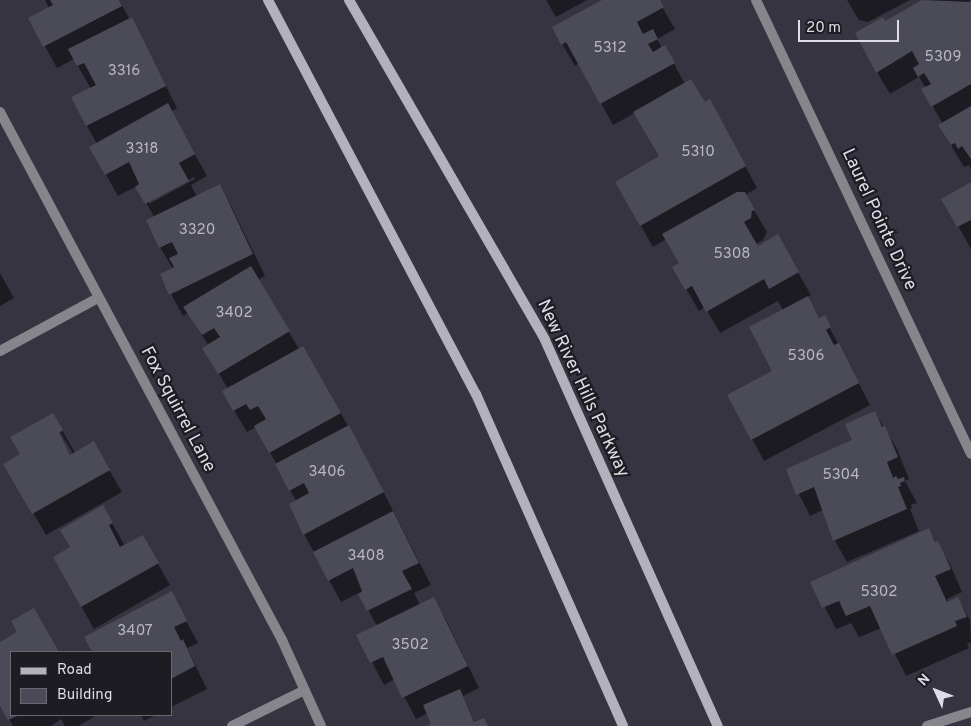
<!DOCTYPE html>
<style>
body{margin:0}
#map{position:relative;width:971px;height:726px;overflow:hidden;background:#363441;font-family:Overpass,sans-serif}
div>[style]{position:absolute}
.shadow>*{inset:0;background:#0007}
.building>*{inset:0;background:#4b4a57}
.street>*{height:10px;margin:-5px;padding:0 5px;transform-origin:5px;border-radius:5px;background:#86858c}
.secondary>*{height:10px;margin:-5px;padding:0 5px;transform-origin:5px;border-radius:5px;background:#b3b1bc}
span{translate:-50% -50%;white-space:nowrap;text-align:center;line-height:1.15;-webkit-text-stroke:4.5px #1d1c22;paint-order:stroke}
.number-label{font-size:15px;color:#b9b8c2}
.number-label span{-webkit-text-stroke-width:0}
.street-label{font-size:18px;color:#dedde6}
.legend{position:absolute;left:10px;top:651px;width:162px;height:65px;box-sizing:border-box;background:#1d1c22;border:1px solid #6a6970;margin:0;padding:6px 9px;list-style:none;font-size:15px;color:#dedde6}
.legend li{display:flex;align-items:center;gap:10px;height:25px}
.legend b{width:25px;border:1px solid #6a6970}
.north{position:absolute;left:911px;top:666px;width:50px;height:50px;-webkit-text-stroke:4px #1d1c22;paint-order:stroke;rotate:313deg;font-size:14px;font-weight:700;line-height:20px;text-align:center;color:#dedde6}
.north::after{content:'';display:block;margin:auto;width:18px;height:22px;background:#dedde6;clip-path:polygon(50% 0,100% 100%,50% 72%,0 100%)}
.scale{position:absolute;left:798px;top:20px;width:101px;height:22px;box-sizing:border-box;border:2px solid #dedde6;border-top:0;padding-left:6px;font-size:15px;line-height:18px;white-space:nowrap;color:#dedde6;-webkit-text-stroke:4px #1d1c22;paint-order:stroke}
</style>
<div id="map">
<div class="shadow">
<i style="clip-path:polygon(evenodd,45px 0,119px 0,130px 20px,132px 19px,177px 108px,171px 112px,207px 176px,191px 185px,197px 197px,219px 186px,232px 208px,265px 276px,258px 280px,299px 349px,302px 347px,361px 448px,431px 585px,414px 593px,420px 605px,433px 598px,446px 620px,479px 688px,463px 696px,475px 723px,487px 726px,430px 726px,433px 725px,428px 713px,416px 719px,395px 679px,384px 685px,358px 635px,377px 626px,359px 593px,341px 602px,304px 534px,296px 501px,277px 465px,256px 427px,247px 432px,223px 392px,228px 389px,204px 348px,208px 345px,188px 313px,183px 316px,171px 294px,173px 269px,160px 247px,154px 217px,137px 186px,118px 196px,90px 147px,97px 144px,87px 126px,91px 89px,74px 59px,57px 68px,30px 19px,49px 8px,45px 0,194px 177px,195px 179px,149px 204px,149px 201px,194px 177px)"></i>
<i style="clip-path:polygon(546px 0,587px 0,556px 17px)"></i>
<i style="clip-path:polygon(605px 0,658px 0,675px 29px,657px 39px,662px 48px,665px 47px,685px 84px,722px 122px,757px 188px,745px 195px,767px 232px,763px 240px,756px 244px,758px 247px,777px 236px,811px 295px,807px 297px,820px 319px,824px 317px,870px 405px,764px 461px,752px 439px,774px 372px,783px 310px,778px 301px,720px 333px,705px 307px,699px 311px,674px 268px,681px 264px,667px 239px,653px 247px,616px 182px,661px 157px,635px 113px,613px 125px,579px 63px,575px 66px,553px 28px)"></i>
<i style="clip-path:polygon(847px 0,910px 0,868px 22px,859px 20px)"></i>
<i style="clip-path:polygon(924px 0,969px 0,971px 3px,971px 169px,969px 165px,964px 167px,939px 125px,943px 124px,923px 90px,926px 88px,919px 77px,890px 94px,877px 72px,885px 23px)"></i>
<i style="clip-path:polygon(971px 184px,971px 249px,943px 199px)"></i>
<i style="clip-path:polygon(0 273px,14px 298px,0 306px)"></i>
<i style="clip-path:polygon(875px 413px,897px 449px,909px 479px,905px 481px,917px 503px,911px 505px,912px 508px,910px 509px,919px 531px,847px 562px,835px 541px,823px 510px,810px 516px,787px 470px,853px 441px)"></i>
<i style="clip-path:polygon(evenodd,53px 414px,75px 453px,93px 442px,122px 492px,46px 535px,5px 464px,21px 455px,53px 414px,60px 432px,73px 454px,71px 456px,58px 433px,60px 432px)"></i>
<i style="clip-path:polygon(103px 507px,125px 546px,142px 536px,170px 585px,94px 629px,54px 558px,71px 548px)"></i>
<i style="clip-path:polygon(928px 530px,950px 564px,962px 592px,947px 599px,948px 602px,957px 598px,970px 620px,971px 642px,967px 644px,969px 648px,906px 676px,882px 628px,859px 637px,851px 623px,836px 629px,812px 582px)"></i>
<i style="clip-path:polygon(171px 593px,198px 643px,187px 648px,207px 689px,171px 707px,171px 652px,94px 652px,86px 637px)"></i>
<i style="clip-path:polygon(33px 610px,58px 652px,11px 652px,11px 715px,93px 715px,94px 717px,78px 726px,65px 726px,61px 719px,51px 726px,13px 726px,0 703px,0 643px,19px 633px)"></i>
<i style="clip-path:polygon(141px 715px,156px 715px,144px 721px)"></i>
</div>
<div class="building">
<i style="clip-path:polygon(50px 0,119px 0,122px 6px,43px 47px,28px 18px,53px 5px)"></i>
<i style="clip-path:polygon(602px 0,660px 0,664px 7px,637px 22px,643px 34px,653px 29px,658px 39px,648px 44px,653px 52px,665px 45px,675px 63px,600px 104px,566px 42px,561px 45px,552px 27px)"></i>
<i style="clip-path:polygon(922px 0,971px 2px,971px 84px,931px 107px,921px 89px,931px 84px,924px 73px,918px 77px,913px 68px,919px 64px,912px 51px,876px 73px,855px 33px,883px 17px,885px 21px)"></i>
<i style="clip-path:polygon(132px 17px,166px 86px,86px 126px,71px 97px,96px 85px,84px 63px,77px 66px,68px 49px)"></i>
<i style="clip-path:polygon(691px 79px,705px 102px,710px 99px,746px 166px,640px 226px,615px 182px,659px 156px,633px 112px)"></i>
<i style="clip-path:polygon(168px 103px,195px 154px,179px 163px,189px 181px,145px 204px,135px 187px,139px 184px,129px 162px,105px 175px,89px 147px)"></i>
<i style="clip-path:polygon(971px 106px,971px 159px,962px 146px,958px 149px,955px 143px,951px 145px,938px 125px)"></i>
<i style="clip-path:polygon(971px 182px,971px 220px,957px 227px,941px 199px)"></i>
<i style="clip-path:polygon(220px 184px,253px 254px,169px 295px,160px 274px,174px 267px,169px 258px,178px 254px,172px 242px,159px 248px,146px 220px)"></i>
<i style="clip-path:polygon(737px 192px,745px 192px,755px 210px,752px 211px,751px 218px,744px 222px,758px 246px,778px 234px,799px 272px,769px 289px,764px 279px,706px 312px,692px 286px,685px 290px,672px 267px,679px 263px,662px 234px)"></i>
<i style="clip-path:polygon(251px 266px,290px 331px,218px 374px,202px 348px,220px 337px,214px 328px,202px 335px,183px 307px)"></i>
<i style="clip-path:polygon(808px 296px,819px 318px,825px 315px,831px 327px,826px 330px,834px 345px,839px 343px,859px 383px,751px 440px,727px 395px,772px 371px,749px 327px)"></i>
<i style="clip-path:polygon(303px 346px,341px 413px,269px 453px,254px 426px,266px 419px,258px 406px,250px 410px,246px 404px,233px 411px,222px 391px)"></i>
<i style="clip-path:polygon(875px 411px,882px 427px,885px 426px,898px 457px,887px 462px,893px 478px,896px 476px,898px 479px,904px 477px,905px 481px,900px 483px,901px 486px,898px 487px,907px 509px,833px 541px,814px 487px,796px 495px,786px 469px,852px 440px,845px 424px)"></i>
<i style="clip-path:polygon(53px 413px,63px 430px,59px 433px,70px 455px,94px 441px,110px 470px,32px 514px,3px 464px,20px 454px,10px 437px)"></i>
<i style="clip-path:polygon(349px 425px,384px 492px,303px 535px,289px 504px,309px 493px,304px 483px,289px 491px,275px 464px)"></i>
<i style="clip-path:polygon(103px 505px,113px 523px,109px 525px,120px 547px,143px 535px,159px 563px,81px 607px,53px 557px,70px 547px,60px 530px)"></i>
<i style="clip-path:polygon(393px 511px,419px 563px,402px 571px,412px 589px,367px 611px,358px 594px,362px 591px,353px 568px,328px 581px,313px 552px)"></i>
<i style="clip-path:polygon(929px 528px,935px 542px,938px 541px,951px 569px,935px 576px,947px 602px,958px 597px,967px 617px,955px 621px,957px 626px,892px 655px,870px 606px,846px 616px,839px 601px,822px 608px,810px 582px)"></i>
<i style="clip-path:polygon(172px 591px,187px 621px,174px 627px,181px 641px,183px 639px,195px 666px,171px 679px,171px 652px,92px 652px,84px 637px)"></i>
<i style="clip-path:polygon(434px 597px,468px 666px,402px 698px,383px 657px,370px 663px,356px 635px)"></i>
<i style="clip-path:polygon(34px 608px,59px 652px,11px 652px,11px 715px,19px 715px,8px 720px,0 706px,0 642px,17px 632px,11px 621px)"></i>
<i style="clip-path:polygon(460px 689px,474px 722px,484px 718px,488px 726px,427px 726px,431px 724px,423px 705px)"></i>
</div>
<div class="street">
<i style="left:756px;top:0;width:502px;rotate:64.66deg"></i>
<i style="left:0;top:112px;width:599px;rotate:61.89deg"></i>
<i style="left:282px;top:640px;width:94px;rotate:65.6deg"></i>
<i style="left:0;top:351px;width:111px;rotate:-28.4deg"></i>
<i style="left:232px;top:726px;width:81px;rotate:-26.3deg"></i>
<i style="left:927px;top:726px;width:46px;rotate:-17.7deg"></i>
</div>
<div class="secondary">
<i style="left:268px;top:0;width:446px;rotate:62.2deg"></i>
<i style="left:476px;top:394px;width:363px;rotate:66.1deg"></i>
<i style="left:349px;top:0;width:392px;rotate:60deg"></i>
<i style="left:545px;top:340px;width:423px;rotate:65.9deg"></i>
</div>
<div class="number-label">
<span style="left:610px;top:49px">5312</span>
<span style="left:943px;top:58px">5309</span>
<span style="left:124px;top:72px">3316</span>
<span style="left:142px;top:150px">3318</span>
<span style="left:698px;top:153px">5310</span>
<span style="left:197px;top:231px">3320</span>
<span style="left:732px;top:255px">5308</span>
<span style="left:234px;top:314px">3402</span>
<span style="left:806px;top:357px">5306</span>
<span style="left:327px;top:473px">3406</span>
<span style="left:841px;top:476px">5304</span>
<span style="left:366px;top:557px">3408</span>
<span style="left:879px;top:593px">5302</span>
<span style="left:135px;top:632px">3407</span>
<span style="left:410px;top:646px">3502</span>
</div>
<div class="street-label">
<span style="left:878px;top:220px;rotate:65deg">Laurel Pointe Drive</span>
<span style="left:582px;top:389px;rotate:65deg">New River Hills Parkway</span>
<span style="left:177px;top:410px;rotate:62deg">Fox Squirrel Lane</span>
</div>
<ul class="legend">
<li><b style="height:6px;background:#b3b1bc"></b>Road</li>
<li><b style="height:14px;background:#4b4a57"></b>Building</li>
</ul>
<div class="north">N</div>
<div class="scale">20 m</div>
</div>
